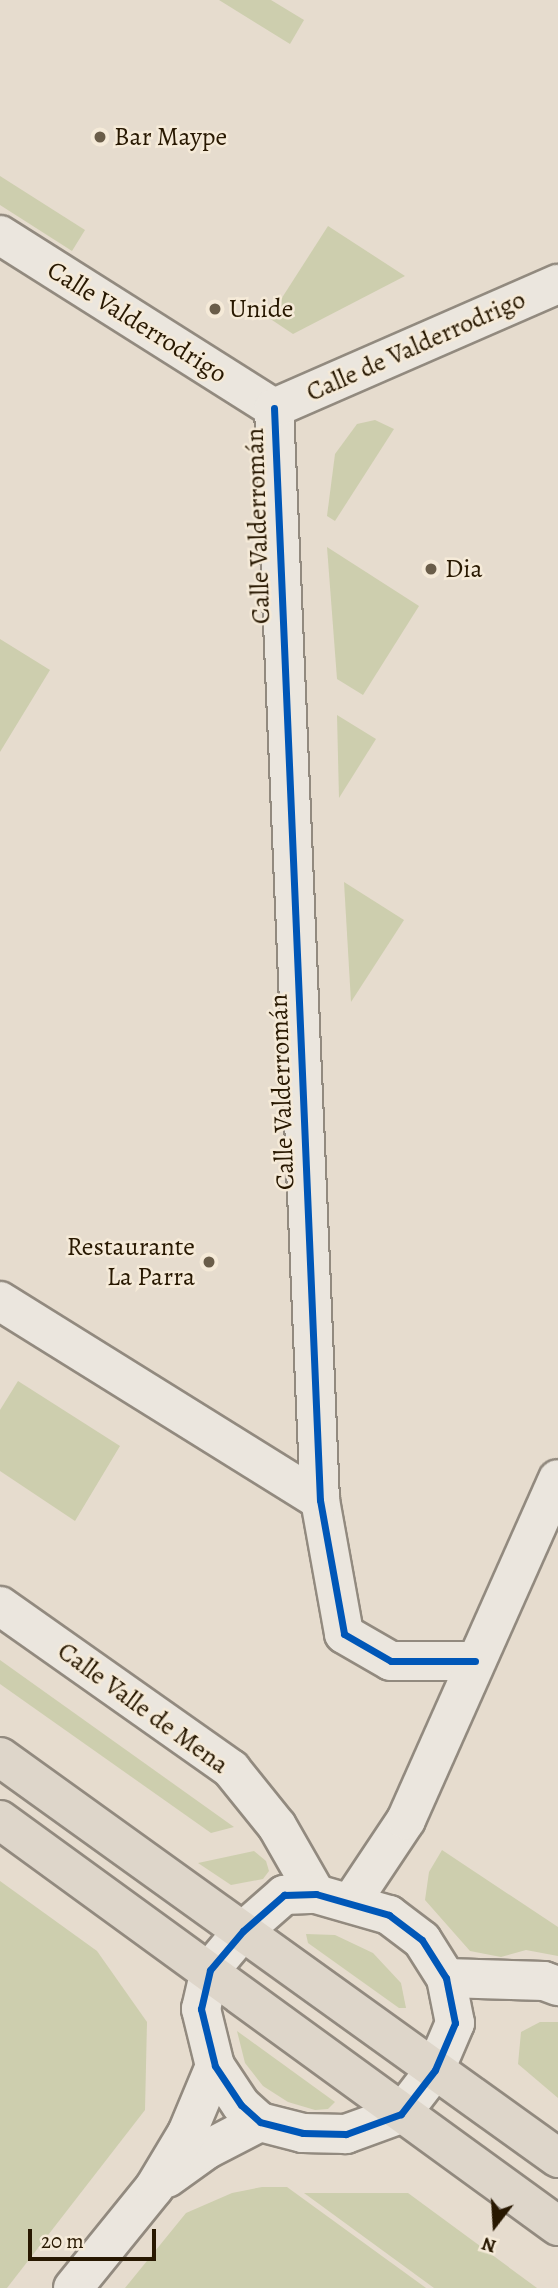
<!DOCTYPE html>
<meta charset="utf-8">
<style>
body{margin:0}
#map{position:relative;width:558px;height:2288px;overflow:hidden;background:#e6dcce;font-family:Alegreya,serif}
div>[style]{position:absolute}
.green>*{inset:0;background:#cdceae}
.roads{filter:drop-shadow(2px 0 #928a7f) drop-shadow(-2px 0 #928a7f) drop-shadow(0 2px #928a7f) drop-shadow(0 -2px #928a7f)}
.minor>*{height:38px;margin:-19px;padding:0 19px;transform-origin:19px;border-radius:19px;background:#ebe6de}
.major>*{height:38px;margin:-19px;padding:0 19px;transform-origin:19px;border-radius:19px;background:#ded6ca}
.cycleway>*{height:7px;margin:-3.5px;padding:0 3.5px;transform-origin:3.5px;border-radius:3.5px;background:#0057b8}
.dots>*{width:19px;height:19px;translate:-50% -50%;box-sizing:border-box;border:4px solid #f5ead8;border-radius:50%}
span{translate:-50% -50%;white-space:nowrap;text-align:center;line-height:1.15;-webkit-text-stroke:5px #f5ead8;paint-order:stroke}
.poi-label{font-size:26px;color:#281801}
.left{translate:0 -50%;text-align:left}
.right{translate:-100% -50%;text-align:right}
.street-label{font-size:26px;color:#281801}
.north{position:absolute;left:460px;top:2190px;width:70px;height:70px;-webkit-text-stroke:5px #f5ead8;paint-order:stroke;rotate:197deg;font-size:19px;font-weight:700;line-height:28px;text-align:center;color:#281801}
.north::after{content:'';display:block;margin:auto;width:24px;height:32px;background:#281801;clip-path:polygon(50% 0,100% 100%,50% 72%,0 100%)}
.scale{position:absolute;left:28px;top:2229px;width:128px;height:32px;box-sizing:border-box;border:4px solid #281801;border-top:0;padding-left:9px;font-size:21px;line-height:24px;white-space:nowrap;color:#281801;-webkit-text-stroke:5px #f5ead8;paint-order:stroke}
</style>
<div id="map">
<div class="green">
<i style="clip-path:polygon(219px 0,271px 0,304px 20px,290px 44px)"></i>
<i style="clip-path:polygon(0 176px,85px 230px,72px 251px,0 205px)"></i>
<i style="clip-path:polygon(328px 226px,405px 276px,293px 334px,269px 318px)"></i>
<i style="clip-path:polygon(375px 420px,394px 429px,335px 521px,327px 516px,335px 454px,357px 424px)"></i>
<i style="clip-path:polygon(327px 547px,419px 606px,363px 695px,337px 679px)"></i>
<i style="clip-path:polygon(0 639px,50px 670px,0 752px)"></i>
<i style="clip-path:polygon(337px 715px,376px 739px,339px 798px)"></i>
<i style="clip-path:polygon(344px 882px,404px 920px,351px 1002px)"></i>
<i style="clip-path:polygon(18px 1381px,120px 1446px,75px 1521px,0 1471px,0 1410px)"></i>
<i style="clip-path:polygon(0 1660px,234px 1827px,211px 1833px,0 1684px)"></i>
<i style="clip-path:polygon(442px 1850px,558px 1927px,558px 1956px,526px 1950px,501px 1957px,470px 1951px,425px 1900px,429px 1872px)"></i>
<i style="clip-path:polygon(254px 1851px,266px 1861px,269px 1871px,263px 1879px,231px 1885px,198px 1863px)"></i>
<i style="clip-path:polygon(0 1881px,97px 1951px,147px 2022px,145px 2110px,7px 2288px,0 2288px)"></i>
<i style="clip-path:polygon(306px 1934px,335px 1935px,373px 1953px,401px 1983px,406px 2008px,399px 2008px,308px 1943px)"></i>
<i style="clip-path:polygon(540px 2022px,558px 2022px,558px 2098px,518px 2064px,521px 2032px)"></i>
<i style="clip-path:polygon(237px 2031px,335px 2102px,328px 2109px,315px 2110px,288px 2102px,263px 2086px,245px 2063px)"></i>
<i style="clip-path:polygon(262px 2187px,287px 2187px,426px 2288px,125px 2288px,186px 2213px,232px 2193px)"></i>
<i style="clip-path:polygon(304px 2193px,408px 2193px,537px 2288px,434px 2288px)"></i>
</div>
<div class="roads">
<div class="minor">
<i style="left:0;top:235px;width:324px;rotate:32.3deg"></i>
<i style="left:274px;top:408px;width:1093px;rotate:87.59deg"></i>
<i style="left:320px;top:1500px;width:136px;rotate:79.8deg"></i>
<i style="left:344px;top:1634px;width:54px;rotate:29.9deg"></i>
<i style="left:391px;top:1661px;width:84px"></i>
<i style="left:274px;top:408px;width:310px;rotate:-23.6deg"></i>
<i style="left:0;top:1301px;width:377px;rotate:31.9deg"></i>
<i style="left:0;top:1606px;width:283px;rotate:35.2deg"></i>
<i style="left:231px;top:1769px;width:73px;rotate:51.1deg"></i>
<i style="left:277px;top:1826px;width:78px;rotate:60.2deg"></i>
<i style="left:316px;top:1894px;width:76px;rotate:16deg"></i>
<i style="left:389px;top:1915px;width:41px;rotate:37.1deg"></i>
<i style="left:422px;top:1940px;width:45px;rotate:57.7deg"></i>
<i style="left:446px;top:1978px;width:46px;rotate:78.7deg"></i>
<i style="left:455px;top:2023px;width:51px;rotate:113.1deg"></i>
<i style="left:435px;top:2070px;width:56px;rotate:127.7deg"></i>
<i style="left:401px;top:2114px;width:59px;rotate:160deg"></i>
<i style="left:346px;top:2134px;width:43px;rotate:-178.7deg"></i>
<i style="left:303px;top:2133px;width:44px;rotate:-165.7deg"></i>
<i style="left:260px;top:2122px;width:25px;rotate:-138deg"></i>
<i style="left:241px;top:2105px;width:47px;rotate:-123.7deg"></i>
<i style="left:215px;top:2066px;width:59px;rotate:-103.8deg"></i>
<i style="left:201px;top:2009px;width:40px;rotate:-77deg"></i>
<i style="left:210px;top:1970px;width:51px;rotate:-49.8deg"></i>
<i style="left:243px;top:1931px;width:55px;rotate:-41.3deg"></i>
<i style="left:284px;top:1895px;width:32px;rotate:-2deg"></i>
<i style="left:352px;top:1901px;width:97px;rotate:-56.3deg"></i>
<i style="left:406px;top:1820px;width:373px;rotate:-66deg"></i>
<i style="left:446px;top:1978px;width:98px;rotate:1.8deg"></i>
<i style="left:544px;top:1981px;width:15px;rotate:20deg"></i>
<i style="left:167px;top:2178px;width:48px;rotate:-35.7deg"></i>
<i style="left:206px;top:2150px;width:61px;rotate:-27.4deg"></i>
<i style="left:73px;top:2288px;width:129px;rotate:-51deg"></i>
<i style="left:154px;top:2188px;width:64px;rotate:-59deg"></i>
<i style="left:187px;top:2133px;width:73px;rotate:-67.3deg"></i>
</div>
<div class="major">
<i style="left:0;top:1757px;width:687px;rotate:35.7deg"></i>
<i style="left:0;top:1820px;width:690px;rotate:36.04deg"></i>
</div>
</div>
<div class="cycleway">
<i style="left:274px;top:408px;width:1093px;rotate:87.59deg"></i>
<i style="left:320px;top:1500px;width:136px;rotate:79.8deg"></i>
<i style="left:344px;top:1634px;width:54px;rotate:29.9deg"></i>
<i style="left:391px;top:1661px;width:84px"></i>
<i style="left:316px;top:1894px;width:76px;rotate:16deg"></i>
<i style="left:389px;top:1915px;width:41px;rotate:37.1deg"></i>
<i style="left:422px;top:1940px;width:45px;rotate:57.7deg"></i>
<i style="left:446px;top:1978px;width:46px;rotate:78.7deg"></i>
<i style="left:455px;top:2023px;width:51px;rotate:113.1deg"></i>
<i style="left:435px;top:2070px;width:56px;rotate:127.7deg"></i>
<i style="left:401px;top:2114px;width:59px;rotate:160deg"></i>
<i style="left:346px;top:2134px;width:43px;rotate:-178.7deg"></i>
<i style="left:303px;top:2133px;width:44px;rotate:-165.7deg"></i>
<i style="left:260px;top:2122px;width:25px;rotate:-138deg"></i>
<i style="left:241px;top:2105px;width:47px;rotate:-123.7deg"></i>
<i style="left:215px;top:2066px;width:59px;rotate:-103.8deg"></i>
<i style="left:201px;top:2009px;width:40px;rotate:-77deg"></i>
<i style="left:210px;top:1970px;width:51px;rotate:-49.8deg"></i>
<i style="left:243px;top:1931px;width:55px;rotate:-41.3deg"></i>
<i style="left:284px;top:1895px;width:32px;rotate:-2deg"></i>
</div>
<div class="dots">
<i style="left:100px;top:137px;background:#6a5d49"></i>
<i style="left:215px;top:309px;background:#6a5d49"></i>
<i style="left:431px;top:569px;background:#6a5d49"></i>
<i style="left:209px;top:1262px;background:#6a5d49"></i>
</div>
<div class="poi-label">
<span class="left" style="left:114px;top:137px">Bar Maype</span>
<span class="left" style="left:229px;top:309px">Unide</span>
<span class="left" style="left:445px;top:569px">Dia</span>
<span class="right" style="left:195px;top:1262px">Restaurante<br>La Parra</span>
</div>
<div class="street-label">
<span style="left:137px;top:322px;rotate:32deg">Calle Valderrodrigo</span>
<span style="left:416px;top:346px;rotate:-24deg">Calle de Valderrodrigo</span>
<span style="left:258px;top:526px;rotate:-92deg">Calle Valderromán</span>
<span style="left:282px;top:1092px;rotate:-92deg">Calle Valderromán</span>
<span style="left:143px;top:1708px;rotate:36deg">Calle Valle de Mena</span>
</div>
<div class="north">N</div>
<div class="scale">20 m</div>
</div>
